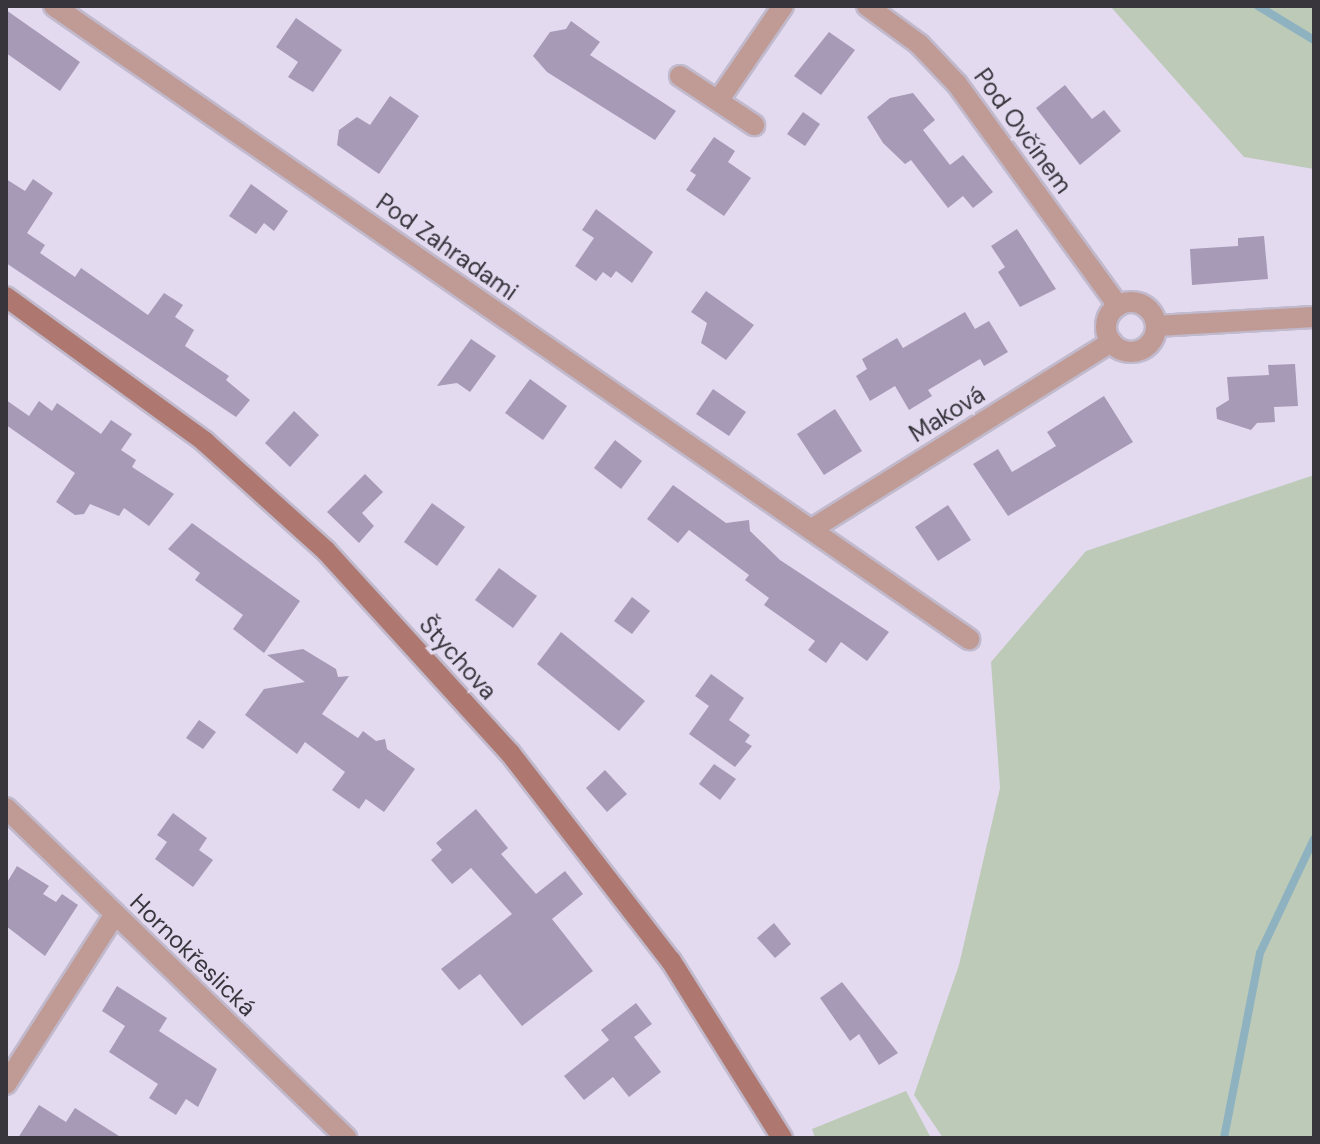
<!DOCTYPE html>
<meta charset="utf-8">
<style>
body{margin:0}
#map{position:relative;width:1320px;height:1144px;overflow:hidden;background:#e3daf0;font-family:"DM Sans",sans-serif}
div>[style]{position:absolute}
.green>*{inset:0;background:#bdcab8}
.stream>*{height:8px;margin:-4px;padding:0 4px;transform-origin:4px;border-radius:4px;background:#8eb2c0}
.building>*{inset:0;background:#a79ab7}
.roads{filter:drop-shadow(2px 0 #c1b9cc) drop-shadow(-2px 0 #c1b9cc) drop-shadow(0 2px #c1b9cc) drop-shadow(0 -2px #c1b9cc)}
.street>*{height:20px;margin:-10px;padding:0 10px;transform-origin:10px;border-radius:10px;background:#c09a94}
.street>.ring{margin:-10px;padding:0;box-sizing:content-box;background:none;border:20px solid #c09a94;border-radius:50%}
.secondary>*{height:20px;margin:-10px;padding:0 10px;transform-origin:10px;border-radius:10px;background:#ae7870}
span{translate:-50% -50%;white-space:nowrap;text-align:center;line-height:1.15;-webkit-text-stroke:7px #e3daf0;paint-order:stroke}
.street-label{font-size:24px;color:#38353d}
.frame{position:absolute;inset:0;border:8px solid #38353d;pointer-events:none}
</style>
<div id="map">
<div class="green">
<i style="clip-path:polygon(1110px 6px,1314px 6px,1314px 169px,1244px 157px)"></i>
<i style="clip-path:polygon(1314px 475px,1314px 1138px,943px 1138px,914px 1095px,959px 965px,1000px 788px,991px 662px,1086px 551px)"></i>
<i style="clip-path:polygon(906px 1091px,931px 1138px,815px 1138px,812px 1129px)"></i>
</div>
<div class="stream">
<i style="left:1258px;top:6px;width:66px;rotate:31.3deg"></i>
<i style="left:1224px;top:1138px;width:188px;rotate:-79deg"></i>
<i style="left:1260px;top:953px;width:126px;rotate:-64.7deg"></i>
</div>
<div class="building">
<i style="clip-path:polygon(6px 10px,80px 62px,60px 91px,6px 53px)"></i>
<i style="clip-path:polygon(296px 18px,342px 50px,313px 92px,288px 77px,298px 62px,276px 47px)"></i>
<i style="clip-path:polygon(571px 21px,600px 42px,590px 55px,676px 111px,655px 140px,547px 72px,533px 56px,550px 32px,566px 29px)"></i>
<i style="clip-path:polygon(829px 32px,855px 50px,821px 95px,794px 76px)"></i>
<i style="clip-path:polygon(1065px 85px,1092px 119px,1104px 110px,1121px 131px,1080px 165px,1036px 108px)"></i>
<i style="clip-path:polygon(913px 93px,935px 120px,923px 130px,950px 165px,963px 155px,993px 192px,973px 208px,963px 196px,948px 208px,911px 160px,905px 164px,883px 143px,867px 117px,890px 98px)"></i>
<i style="clip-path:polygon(390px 96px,419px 116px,379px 174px,337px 145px,339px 130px,357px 117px,370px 125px)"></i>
<i style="clip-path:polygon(803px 112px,820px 124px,805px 146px,787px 134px)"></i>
<i style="clip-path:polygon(714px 137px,735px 151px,728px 162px,751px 178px,724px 216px,686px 190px,696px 175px,690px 171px)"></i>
<i style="clip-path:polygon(6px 179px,25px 191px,33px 179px,53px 193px,27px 233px,45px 245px,40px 253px,75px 277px,81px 268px,148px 315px,164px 293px,183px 305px,175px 317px,194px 330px,185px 346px,229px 376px,226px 380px,250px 400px,236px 417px,6px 263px)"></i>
<i style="clip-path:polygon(251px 184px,288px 211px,274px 231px,264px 223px,256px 234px,229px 216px)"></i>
<i style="clip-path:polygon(596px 209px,653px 252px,632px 283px,616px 271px,611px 278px,603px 272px,596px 281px,575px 266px,594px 238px,582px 230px)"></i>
<i style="clip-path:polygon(1017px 229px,1056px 289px,1020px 307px,998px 272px,1005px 267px,991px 246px)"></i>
<i style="clip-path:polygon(1264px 236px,1268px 279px,1192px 285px,1190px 249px,1238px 246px,1238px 238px)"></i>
<i style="clip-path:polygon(706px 291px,754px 325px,726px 360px,701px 343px,707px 323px,691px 312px)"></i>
<i style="clip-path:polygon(965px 312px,975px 329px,989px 321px,1008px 352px,984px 366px,980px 359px,928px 390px,932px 396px,909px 410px,895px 386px,870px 401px,856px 376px,867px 369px,862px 359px,897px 338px,903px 348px)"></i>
<i style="clip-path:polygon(471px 339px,496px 356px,470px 392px,457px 383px,437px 386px)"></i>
<i style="clip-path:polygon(1295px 364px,1298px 406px,1274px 407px,1275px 422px,1257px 423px,1251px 430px,1217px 419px,1216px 408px,1229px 400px,1227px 377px,1269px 375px,1268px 365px)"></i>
<i style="clip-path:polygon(530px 379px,567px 406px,543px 440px,505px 413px)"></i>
<i style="clip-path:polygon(713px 389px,746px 412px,729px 436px,696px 414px)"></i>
<i style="clip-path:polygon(1104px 396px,1133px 442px,1008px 516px,973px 464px,998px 449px,1012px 472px,1056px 446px,1047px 432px)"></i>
<i style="clip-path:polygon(6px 400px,29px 416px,39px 401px,52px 411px,57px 403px,101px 434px,111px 420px,132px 434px,121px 450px,136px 460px,132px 467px,174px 494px,149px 526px,124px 508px,119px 516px,90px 504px,84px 514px,75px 515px,56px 502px,75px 473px,6px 425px)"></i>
<i style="clip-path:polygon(835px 409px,862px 451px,824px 475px,797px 434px)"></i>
<i style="clip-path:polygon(294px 411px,319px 435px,290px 467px,265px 443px)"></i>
<i style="clip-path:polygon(615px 440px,642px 461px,621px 489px,594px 468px)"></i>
<i style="clip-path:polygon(365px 474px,383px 492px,362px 513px,374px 526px,359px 543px,327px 512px)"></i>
<i style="clip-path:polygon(673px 485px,726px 523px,749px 520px,750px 531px,780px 560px,889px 632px,867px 661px,841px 642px,826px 663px,808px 650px,815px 641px,764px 605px,769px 598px,745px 580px,749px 575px,689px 530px,678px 543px,647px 519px)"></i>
<i style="clip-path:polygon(432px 503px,465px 527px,437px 566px,404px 542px)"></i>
<i style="clip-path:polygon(948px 505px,971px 540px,938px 561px,915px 527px)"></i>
<i style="clip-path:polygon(192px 523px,300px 601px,264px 653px,233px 629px,243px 615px,195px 580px,200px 573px,168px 549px)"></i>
<i style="clip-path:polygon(499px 568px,537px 596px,513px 628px,475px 600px)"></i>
<i style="clip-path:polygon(632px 597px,650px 611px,632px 634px,614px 621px)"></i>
<i style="clip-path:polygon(561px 632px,645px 701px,619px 731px,537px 664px)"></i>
<i style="clip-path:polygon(303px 649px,336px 669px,338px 677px,349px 676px,322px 714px,358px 738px,363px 731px,376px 741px,385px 739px,387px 749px,415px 769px,384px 812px,366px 799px,359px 809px,332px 790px,345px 772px,305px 742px,297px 754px,245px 715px,264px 689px,305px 682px,267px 655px)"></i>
<i style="clip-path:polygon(711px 674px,744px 698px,729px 720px,750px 735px,745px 742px,752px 746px,735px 767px,689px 734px,709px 706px,695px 696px)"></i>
<i style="clip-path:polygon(199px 720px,216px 732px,203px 749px,186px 738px)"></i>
<i style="clip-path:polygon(714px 764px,736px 779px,720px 800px,699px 784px)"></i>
<i style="clip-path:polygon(605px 770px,627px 794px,607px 812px,586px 788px)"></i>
<i style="clip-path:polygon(476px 809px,508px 848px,501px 854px,536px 894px,565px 871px,583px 894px,552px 919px,593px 971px,522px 1026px,480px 974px,459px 990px,441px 969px,512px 914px,471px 868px,452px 884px,431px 860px,442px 850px,436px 843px)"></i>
<i style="clip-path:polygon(173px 813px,207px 838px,199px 850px,213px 860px,193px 887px,155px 859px,167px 842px,157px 835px)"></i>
<i style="clip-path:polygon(17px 866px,49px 886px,43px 894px,56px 902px,62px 894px,78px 905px,45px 956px,6px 926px,6px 884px)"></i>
<i style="clip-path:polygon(774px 923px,791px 944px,775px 958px,757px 938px)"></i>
<i style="clip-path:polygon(842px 982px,898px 1053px,879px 1065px,859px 1034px,850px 1041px,820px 998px)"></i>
<i style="clip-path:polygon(117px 986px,167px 1018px,159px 1031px,217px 1069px,198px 1107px,186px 1099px,176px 1115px,149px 1098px,158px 1084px,109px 1052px,125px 1026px,102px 1011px)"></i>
<i style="clip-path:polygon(636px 1003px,652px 1024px,634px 1037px,661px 1072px,629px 1097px,613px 1077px,584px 1100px,564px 1076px,609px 1040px,601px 1030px)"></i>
<i style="clip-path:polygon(39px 1105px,66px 1122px,75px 1108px,122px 1138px,18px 1138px)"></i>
</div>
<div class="roads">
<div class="street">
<i style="left:54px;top:6px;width:1113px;rotate:34.68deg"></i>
<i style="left:867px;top:6px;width:64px;rotate:36.2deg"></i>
<i style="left:919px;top:44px;width:55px;rotate:46.5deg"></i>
<i style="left:957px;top:84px;width:274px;rotate:54deg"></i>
<i style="left:680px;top:76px;width:89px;rotate:33.5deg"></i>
<i style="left:718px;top:101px;width:115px;rotate:-55.6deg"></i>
<i class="ring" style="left:1106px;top:302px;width:30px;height:30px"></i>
<i style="left:1156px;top:326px;width:158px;rotate:-3.3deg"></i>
<i style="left:812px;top:529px;width:353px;rotate:-32deg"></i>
<i style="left:6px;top:808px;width:474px;rotate:44.1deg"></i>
<i style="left:6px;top:1084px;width:200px;rotate:-57.3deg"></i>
</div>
<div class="secondary">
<i style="left:6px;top:297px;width:245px;rotate:36deg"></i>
<i style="left:204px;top:441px;width:164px;rotate:42deg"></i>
<i style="left:326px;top:551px;width:273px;rotate:47.7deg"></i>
<i style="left:510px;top:753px;width:263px;rotate:52.3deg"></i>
<i style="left:671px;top:961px;width:209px;rotate:57.9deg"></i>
</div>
</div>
<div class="street-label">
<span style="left:1023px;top:131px;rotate:54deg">Pod Ovčínem</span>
<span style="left:447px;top:247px;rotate:35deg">Pod Zahradami</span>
<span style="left:947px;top:414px;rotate:-32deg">Maková</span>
<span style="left:458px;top:658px;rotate:48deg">Štychova</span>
<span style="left:193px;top:955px;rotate:44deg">Hornokřeslická</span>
</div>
<div class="frame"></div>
</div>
